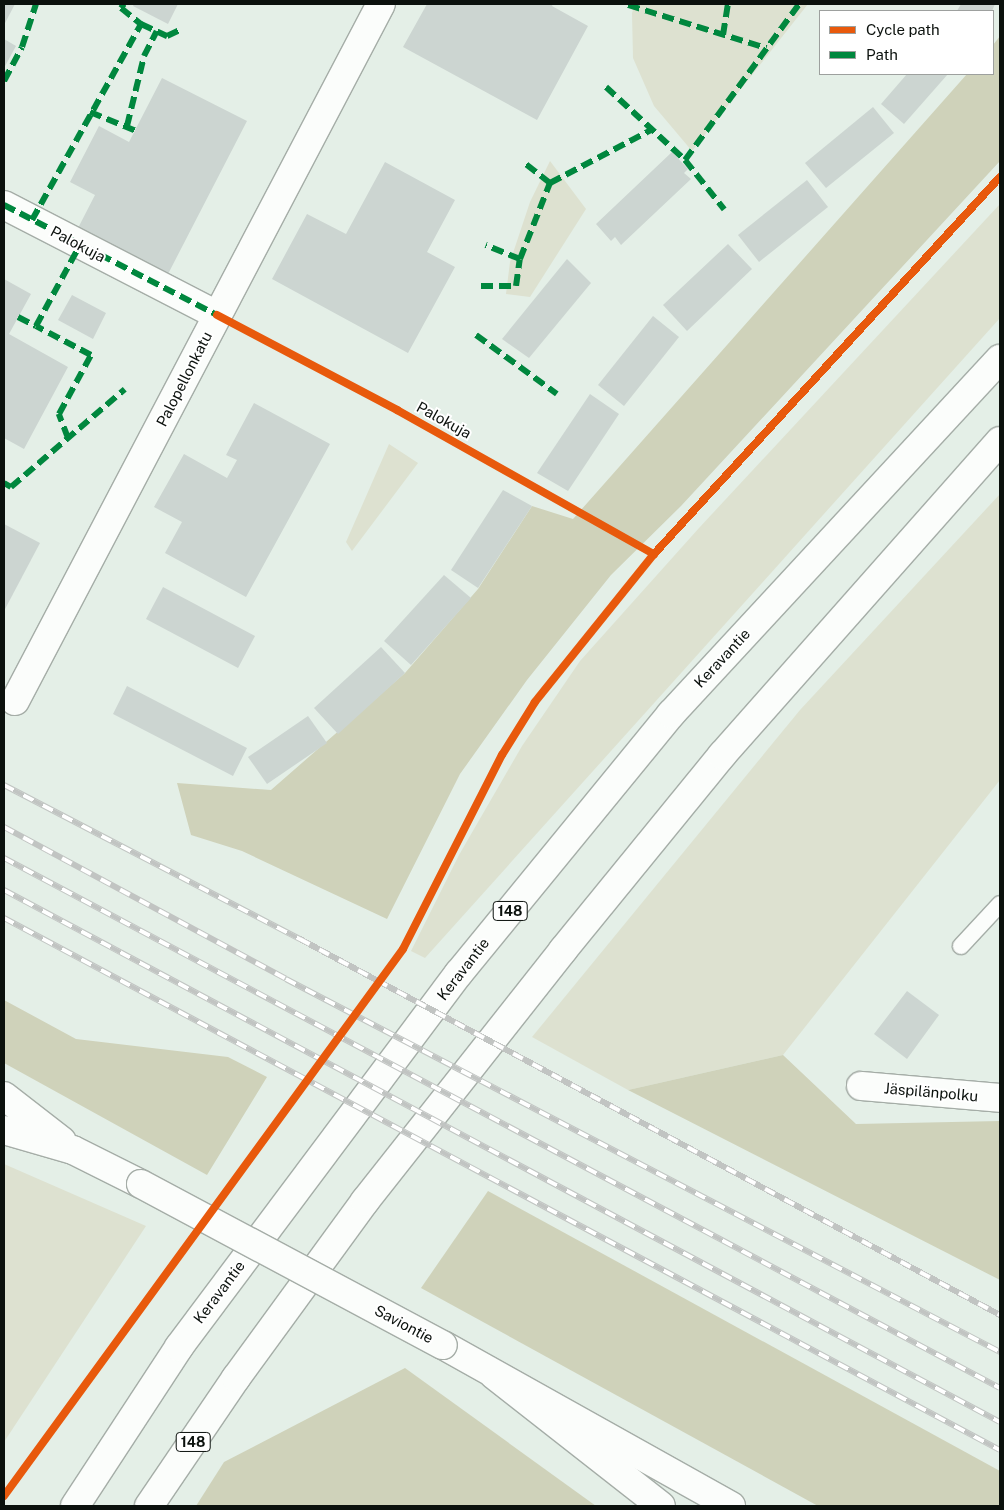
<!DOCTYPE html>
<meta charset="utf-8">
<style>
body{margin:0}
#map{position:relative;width:1004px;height:1510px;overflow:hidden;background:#e4efe7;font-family:"Public Sans",sans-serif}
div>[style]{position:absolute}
.green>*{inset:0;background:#dde1d0}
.forest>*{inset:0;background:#cfd2ba}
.building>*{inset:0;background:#ccd5d1}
.roads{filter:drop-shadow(1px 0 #a5ada7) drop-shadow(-1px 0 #a5ada7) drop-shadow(0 1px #a5ada7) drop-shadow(0 -1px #a5ada7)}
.lane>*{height:16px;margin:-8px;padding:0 8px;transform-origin:8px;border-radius:8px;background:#fbfdfb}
.street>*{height:28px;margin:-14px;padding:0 14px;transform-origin:14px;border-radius:14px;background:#fbfdfb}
.secondary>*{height:28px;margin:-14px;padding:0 14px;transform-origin:14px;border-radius:14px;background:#fbfdfb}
.primary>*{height:28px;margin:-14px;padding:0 14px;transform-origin:14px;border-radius:14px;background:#fbfdfb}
.rail>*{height:5.5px;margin-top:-2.75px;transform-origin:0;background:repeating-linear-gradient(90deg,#fff 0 11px,#c1c4c2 0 22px);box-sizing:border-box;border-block:1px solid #c1c4c2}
.bridges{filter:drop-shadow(1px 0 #a5ada7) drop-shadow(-1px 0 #a5ada7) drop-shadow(0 1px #a5ada7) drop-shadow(0 -1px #a5ada7)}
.secondary-bridge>*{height:28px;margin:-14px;padding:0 14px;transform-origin:14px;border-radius:14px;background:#fbfdfb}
.quiet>*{height:6px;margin-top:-3px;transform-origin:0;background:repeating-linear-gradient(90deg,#00873e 0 12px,transparent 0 18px)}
.cycleway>*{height:8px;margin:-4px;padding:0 4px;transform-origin:4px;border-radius:4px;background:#e8590c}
span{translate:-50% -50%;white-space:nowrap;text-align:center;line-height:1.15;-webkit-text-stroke:4px #fff;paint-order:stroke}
.shield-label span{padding:1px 4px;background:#fff;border:1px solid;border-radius:4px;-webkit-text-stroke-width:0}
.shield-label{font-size:14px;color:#0b110d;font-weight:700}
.street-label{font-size:15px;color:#0b110d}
.frame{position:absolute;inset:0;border:5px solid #0b110d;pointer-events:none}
.legend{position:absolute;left:819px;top:10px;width:175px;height:65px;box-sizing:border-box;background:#fff;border:1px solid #9da09e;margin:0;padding:6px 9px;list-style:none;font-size:15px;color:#0b110d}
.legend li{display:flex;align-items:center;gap:10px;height:25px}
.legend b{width:25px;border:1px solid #9da09e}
</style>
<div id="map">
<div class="green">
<i style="clip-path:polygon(635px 4px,808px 4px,692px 151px,654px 106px,633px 58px,632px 13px)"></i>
<i style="clip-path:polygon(550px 161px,586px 209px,530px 297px,506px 294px,510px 262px,530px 202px)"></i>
<i style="clip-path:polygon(1000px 204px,1000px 318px,425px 958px,411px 951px,459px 855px,522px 746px,580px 661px,699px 528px)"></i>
<i style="clip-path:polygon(389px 444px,418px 463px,352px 551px,346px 542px)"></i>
<i style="clip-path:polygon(1000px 494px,1000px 780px,783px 1055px,628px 1090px,532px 1037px,800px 710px)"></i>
<i style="clip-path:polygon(4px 1164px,146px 1226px,4px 1442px)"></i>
</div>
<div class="forest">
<i style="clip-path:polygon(1000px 36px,1000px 161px,681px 506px,611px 575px,527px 680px,460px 774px,387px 919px,242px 851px,191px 835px,177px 783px,271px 790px,405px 673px,478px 589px,532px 506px,573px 519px,967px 74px,993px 74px,993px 45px)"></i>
<i style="clip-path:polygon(4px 1000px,76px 1039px,228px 1057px,267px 1077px,207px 1175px,4px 1063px)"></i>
<i style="clip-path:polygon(783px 1055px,856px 1124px,1000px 1121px,1000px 1280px,628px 1090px)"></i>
<i style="clip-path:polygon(488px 1191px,1000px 1471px,1000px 1506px,818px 1506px,421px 1288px)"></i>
<i style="clip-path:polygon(405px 1368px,596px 1506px,196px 1506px,224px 1462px)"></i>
</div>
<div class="building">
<i style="clip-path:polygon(4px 4px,15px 4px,4px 25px)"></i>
<i style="clip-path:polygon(134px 4px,178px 4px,168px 24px,133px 6px)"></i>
<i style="clip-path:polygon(427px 4px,553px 4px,552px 6px,588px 26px,537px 120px,403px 47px)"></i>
<i style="clip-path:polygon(961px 4px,995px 4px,992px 11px,957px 11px)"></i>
<i style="clip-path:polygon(4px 39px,16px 46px,4px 68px)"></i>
<i style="clip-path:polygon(907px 74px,948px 74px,904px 124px,881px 104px)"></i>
<i style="clip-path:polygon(162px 78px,247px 121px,167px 276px,77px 230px,95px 195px,70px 182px,99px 126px,129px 142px)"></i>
<i style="clip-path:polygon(873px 107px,894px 133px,826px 188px,805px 163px)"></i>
<i style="clip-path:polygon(672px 152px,688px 169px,684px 173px,691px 179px,621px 245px,615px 237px,611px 241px,596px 224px)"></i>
<i style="clip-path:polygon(385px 162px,455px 200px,427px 252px,455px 267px,408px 353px,272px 279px,307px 214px,346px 234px)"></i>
<i style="clip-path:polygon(807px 180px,828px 207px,759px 262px,738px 235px)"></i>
<i style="clip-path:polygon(728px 244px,752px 269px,687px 331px,663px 305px)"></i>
<i style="clip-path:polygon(567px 259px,591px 283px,529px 358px,502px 339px)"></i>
<i style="clip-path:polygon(4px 279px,31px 294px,9px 334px,68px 367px,24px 449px,4px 438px)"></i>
<i style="clip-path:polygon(72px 295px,106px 313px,93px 339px,58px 320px)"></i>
<i style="clip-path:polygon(653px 316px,679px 337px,624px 406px,598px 385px)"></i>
<i style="clip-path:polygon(590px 394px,619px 414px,568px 491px,537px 473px)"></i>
<i style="clip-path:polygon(254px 403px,330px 444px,246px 597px,165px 553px,182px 522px,154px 507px,184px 454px,227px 478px,237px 460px,226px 455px)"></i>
<i style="clip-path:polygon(503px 490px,532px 506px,478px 588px,451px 570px)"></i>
<i style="clip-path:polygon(4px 524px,40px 543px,4px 611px)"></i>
<i style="clip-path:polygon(444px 575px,471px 598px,411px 665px,384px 641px)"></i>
<i style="clip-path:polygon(163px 587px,255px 636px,238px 668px,146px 619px)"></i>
<i style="clip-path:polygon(381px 647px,405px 673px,338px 734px,314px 708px)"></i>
<i style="clip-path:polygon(127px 686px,247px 748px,233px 776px,113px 714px)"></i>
<i style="clip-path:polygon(308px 716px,327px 743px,267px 784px,248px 757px)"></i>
<i style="clip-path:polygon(907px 991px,939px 1015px,907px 1059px,874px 1034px)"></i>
</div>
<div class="roads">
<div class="lane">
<i style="left:961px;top:946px;width:57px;rotate:-47.1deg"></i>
</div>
<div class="street">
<i style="left:4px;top:205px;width:240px;rotate:27.3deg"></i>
<i style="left:15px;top:701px;width:787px;rotate:-62.3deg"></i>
<i style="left:861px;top:1086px;width:140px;rotate:4.9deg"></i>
</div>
<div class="secondary">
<i style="left:4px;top:1096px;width:73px;rotate:37.8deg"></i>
<i style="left:4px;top:1130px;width:72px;rotate:16.2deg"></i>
<i style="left:73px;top:1150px;width:76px;rotate:26.6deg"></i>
<i style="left:443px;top:1345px;width:330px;rotate:29.2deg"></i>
</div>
<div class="primary">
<i style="left:494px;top:1375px;width:212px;rotate:38.1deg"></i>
<i style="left:75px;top:1506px;width:190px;rotate:-56.8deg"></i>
<i style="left:179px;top:1347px;width:467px;rotate:-53.2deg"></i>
<i style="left:459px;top:973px;width:335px;rotate:-50.7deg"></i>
<i style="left:671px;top:714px;width:484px;rotate:-47.2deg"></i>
<i style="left:149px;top:1506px;width:155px;rotate:-55.8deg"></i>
<i style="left:236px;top:1378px;width:219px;rotate:-53.9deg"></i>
<i style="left:365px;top:1201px;width:320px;rotate:-51.7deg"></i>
<i style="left:563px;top:950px;width:252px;rotate:-50.8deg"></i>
<i style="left:722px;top:755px;width:419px;rotate:-48.5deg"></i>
</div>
</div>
<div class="rail">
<i style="left:4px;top:785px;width:334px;rotate:27.5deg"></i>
<i style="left:300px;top:939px;width:795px;rotate:28.24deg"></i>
<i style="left:4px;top:827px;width:320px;rotate:28.3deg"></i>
<i style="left:286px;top:979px;width:806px;rotate:27.58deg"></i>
<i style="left:4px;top:858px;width:1128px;rotate:28.02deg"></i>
<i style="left:4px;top:890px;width:1129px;rotate:28.11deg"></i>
<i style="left:4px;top:918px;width:1129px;rotate:28.11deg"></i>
</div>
<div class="bridges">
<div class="secondary-bridge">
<i style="left:141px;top:1184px;width:342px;rotate:28.1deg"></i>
</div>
</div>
<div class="quiet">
<i style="left:124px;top:4px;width:5px;rotate:127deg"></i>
<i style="left:121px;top:8px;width:26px;rotate:39deg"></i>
<i style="left:628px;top:5px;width:145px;rotate:17.3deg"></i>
<i style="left:723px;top:35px;width:31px;rotate:-81deg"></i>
<i style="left:4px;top:81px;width:38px;rotate:-62deg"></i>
<i style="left:22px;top:47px;width:45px;rotate:-72deg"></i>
<i style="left:606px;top:87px;width:108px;rotate:42.7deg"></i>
<i style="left:685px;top:160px;width:63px;rotate:51.5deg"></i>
<i style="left:90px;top:112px;width:50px;rotate:22.4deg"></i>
<i style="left:127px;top:126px;width:72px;rotate:-76.3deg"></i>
<i style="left:144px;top:56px;width:28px;rotate:-63deg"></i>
<i style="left:685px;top:160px;width:193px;rotate:-53.8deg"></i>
<i style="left:550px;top:183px;width:116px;rotate:-27.7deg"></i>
<i style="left:4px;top:205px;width:240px;rotate:27.3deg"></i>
<i style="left:32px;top:220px;width:224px;rotate:-60.9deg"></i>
<i style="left:141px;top:24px;width:29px;rotate:25deg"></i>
<i style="left:167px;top:36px;width:17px;rotate:-25deg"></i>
<i style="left:520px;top:259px;width:82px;rotate:-68.5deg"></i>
<i style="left:550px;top:183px;width:31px;rotate:-142deg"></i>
<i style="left:481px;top:286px;width:35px"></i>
<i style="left:516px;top:286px;width:27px;rotate:-82deg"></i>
<i style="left:520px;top:259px;width:37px;rotate:-158deg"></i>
<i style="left:18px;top:317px;width:20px;rotate:27deg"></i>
<i style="left:476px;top:335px;width:100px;rotate:36.1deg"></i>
<i style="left:68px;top:438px;width:26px;rotate:-111deg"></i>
<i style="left:59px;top:414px;width:67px;rotate:-61.5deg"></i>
<i style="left:91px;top:355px;width:62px;rotate:-152.2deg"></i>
<i style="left:36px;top:326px;width:92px;rotate:-61.5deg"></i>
<i style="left:4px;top:483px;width:8px;rotate:30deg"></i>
<i style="left:11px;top:487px;width:150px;rotate:-40.7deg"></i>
</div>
<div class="cycleway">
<i style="left:217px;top:315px;width:204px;rotate:27.8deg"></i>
<i style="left:397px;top:410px;width:295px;rotate:29.3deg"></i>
<i style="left:4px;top:1496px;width:677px;rotate:-53.89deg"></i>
<i style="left:403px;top:949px;width:218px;rotate:-63deg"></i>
<i style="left:502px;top:755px;width:62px;rotate:-58.1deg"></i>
<i style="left:535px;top:702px;width:190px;rotate:-51.2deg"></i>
<i style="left:654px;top:554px;width:512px;rotate:-47.46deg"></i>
</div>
<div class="shield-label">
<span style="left:510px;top:911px">148</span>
<span style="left:193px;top:1442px">148</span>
</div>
<div class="street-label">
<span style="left:78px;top:244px;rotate:28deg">Palokuja</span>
<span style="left:184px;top:379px;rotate:-63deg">Palopellonkatu</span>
<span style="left:444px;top:420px;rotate:29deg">Palokuja</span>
<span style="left:722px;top:658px;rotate:-47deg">Keravantie</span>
<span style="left:463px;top:969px;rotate:-52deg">Keravantie</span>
<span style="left:931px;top:1092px;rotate:5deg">Jäspilänpolku</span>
<span style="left:219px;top:1292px;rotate:-53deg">Keravantie</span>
<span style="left:404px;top:1324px;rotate:28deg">Saviontie</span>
</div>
<div class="frame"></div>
<ul class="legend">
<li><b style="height:6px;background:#e8590c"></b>Cycle path</li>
<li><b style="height:6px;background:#00873e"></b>Path</li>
</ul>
</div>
